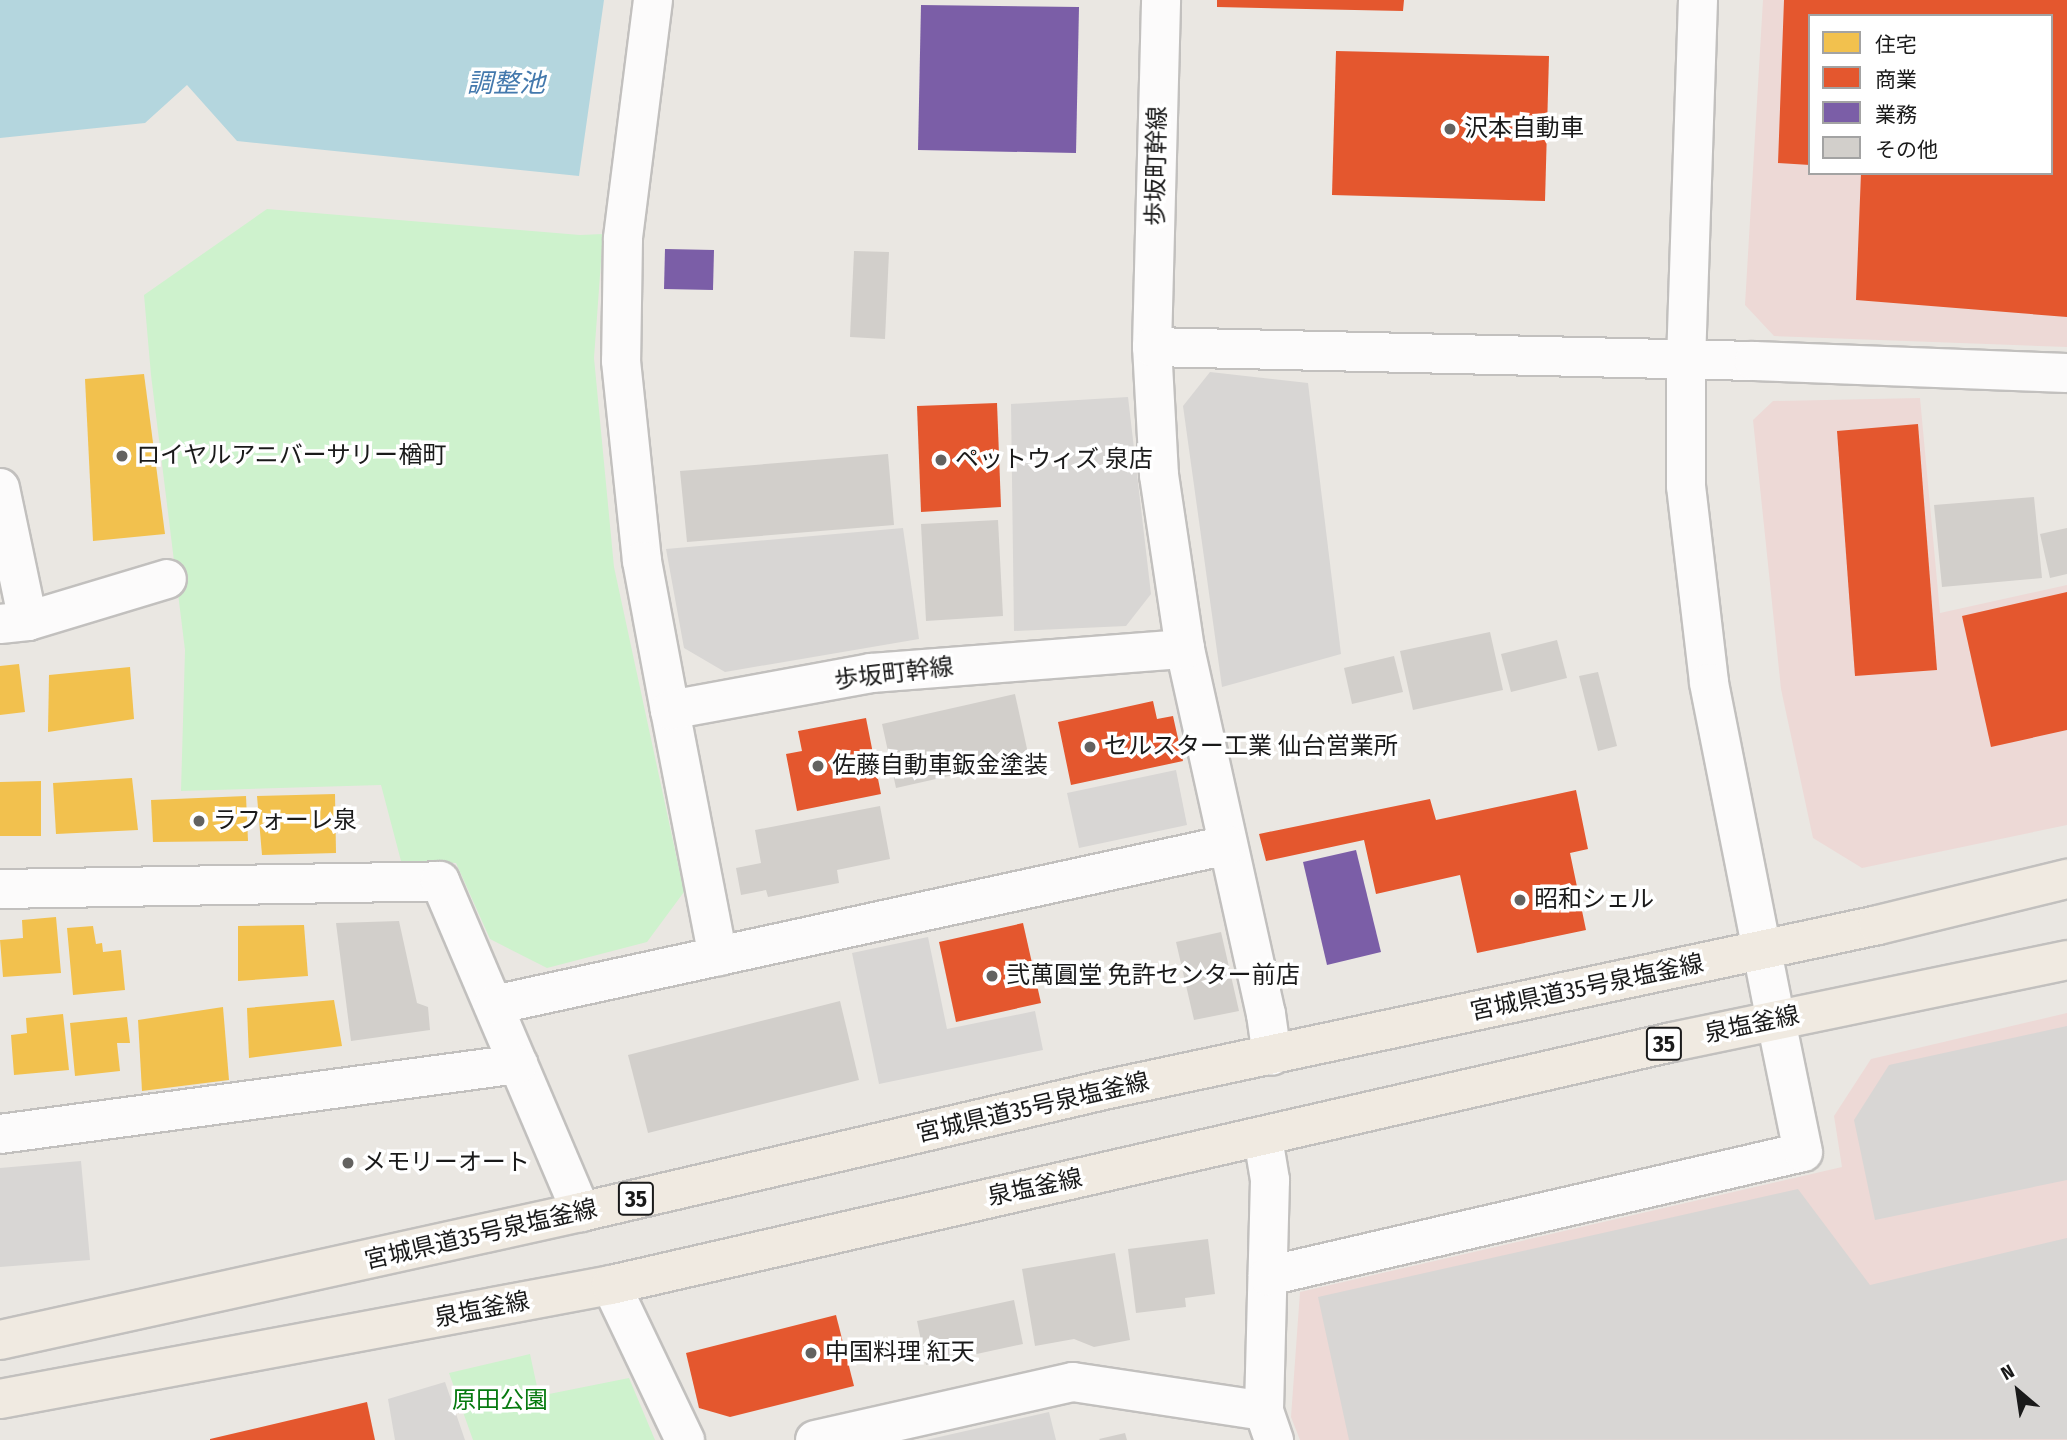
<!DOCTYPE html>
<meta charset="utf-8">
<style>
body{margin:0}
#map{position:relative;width:2067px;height:1440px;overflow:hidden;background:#eae7e2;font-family:"Fira Sans Condensed","Noto Sans JP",sans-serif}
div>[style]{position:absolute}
.commercial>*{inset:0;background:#edd9d6}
.park>*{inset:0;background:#cef2cd}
.parking>*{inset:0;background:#d8d6d4}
.water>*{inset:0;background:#b4d6de}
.homes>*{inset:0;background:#f2c14e}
.shops>*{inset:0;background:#e4572e}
.offices>*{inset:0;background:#7b5ea7}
.building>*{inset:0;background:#d2cfcb}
.roads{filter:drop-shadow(2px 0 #c2c0be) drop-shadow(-2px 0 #c2c0be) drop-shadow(0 2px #c2c0be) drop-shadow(0 -2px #c2c0be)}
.minor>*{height:38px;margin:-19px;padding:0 19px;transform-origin:19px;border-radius:19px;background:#fcfbfb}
.tertiary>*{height:38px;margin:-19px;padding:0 19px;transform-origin:19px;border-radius:19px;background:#fcfbfb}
.primary>*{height:38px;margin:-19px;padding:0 19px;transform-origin:19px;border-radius:19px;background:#f0eae1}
.dots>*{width:19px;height:19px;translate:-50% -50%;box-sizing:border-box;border:4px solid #fff;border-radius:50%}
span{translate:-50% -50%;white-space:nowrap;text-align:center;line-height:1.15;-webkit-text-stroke:7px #fff;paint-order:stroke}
.shield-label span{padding:2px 5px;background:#fff;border:2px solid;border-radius:5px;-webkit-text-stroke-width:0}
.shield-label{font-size:23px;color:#1a1a1a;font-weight:700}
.poi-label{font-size:24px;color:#1a1a1a}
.left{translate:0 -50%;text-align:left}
.street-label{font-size:24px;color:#1a1a1a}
.park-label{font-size:24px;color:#067a0f}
.water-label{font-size:26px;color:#4479ad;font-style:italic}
.legend{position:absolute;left:1808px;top:14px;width:245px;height:161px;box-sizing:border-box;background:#fff;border:2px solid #a3a3a3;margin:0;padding:9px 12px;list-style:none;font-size:21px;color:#1a1a1a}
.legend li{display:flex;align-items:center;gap:14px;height:35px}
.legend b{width:35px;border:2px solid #a3a3a3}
.north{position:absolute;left:1983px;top:1356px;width:70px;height:70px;-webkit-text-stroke:5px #fff;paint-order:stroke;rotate:331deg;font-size:19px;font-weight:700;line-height:28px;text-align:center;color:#1a1a1a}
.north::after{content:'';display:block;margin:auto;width:24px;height:32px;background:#1a1a1a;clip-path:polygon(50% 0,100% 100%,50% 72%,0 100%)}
</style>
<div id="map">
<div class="commercial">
<i style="clip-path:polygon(evenodd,1763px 0,2067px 0,2067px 347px,1774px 336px,1745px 305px,1763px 0,1810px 16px,2051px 16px,2051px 173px,1810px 173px,1810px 16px)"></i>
<i style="clip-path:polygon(1920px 398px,1940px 613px,2067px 585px,2067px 825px,1862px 868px,1813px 838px,1781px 689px,1753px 420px,1773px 401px)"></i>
<i style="clip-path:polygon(2067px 1013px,2067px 1440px,1300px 1440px,1291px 1417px,1300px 1292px,1842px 1167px,1834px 1116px,1871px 1059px)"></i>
</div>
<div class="park">
<i style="clip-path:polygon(267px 209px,580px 235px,603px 234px,594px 358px,614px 567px,684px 892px,647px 942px,547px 968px,490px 939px,456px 863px,401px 861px,381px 785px,181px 791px,185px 650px,151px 375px,144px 295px)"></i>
<i style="clip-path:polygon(530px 1354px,539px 1396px,629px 1378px,655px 1440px,473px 1440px,449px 1373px)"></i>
</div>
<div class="parking">
<i style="clip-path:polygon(1210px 372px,1308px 383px,1341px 654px,1222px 687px,1183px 406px)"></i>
<i style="clip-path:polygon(1128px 397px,1151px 594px,1126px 626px,1014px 631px,1011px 404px)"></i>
<i style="clip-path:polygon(903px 528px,919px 639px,725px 672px,684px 648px,666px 549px)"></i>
<i style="clip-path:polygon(1176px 770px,1187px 825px,1079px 848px,1067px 793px)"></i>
<i style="clip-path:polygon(928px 937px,947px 1029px,1035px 1011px,1043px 1050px,879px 1084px,852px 953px)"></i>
<i style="clip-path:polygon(2067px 1026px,2067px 1180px,1875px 1220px,1854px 1120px,1889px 1065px)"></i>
<i style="clip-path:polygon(81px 1161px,90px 1260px,0 1267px,0 1168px)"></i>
<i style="clip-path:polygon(1798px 1189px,1870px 1285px,2067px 1238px,2067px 1439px,1349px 1440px,1318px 1297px)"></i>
<i style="clip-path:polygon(445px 1382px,465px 1440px,395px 1440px,388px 1399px)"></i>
<i style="clip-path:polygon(1049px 1412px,1056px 1440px,926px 1440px)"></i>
</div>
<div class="water">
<i style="clip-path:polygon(0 0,604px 0,579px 176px,237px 141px,187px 85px,145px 123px,0 138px)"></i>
</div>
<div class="homes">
<i style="clip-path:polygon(144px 374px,165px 534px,93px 541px,85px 379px)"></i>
<i style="clip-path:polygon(19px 664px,25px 712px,0 715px,0 666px)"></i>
<i style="clip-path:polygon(130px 667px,134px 719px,48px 732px,49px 675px)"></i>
<i style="clip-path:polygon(132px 778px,138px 830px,56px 834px,53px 783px)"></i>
<i style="clip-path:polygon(41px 781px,41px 836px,0 836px,0 782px)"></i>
<i style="clip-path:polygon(335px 794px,336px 853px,262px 855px,257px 796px)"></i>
<i style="clip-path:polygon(246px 796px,248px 841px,153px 842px,151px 800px)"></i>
<i style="clip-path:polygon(56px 917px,61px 973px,3px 977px,0 940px,23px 938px,22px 920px)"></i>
<i style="clip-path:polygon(304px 925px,308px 976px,238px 981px,238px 926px)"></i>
<i style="clip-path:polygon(93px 926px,96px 944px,102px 943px,103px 952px,121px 950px,125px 990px,73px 995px,67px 928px)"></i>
<i style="clip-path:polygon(334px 1000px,342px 1046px,249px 1058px,247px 1008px)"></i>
<i style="clip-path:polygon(223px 1007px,229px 1080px,142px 1091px,138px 1020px)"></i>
<i style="clip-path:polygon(63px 1014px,69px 1070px,14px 1075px,11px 1035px,27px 1033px,26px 1018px)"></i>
<i style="clip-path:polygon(127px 1017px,130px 1043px,117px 1043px,120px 1071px,75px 1076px,70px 1023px)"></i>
</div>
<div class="shops">
<i style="clip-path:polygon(1217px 0,1404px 0,1403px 11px,1217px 7px)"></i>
<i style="clip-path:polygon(1784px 0,2067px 0,2067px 317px,1856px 300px,1861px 173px,2051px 173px,2051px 16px,1810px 16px,1810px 165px,1778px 163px)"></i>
<i style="clip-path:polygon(1336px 51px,1549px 56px,1545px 201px,1332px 195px)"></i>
<i style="clip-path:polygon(997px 403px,1001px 507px,921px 512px,917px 406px)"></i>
<i style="clip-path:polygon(1918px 424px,1937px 670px,1855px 676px,1837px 431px)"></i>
<i style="clip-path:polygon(2067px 592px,2067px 730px,1991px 747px,1962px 616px)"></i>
<i style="clip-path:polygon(1153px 701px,1157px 719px,1173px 716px,1183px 761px,1071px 785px,1058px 722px)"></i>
<i style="clip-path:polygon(866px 718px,881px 794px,797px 811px,786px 754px,802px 751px,798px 731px)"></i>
<i style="clip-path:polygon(1576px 790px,1588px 849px,1570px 853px,1586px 930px,1477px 953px,1460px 875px,1376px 894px,1364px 840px,1266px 861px,1259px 834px,1430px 799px,1436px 820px)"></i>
<i style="clip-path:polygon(1023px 923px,1041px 1003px,956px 1022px,939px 942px)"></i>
<i style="clip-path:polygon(836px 1315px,854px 1386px,730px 1417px,699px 1408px,686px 1353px)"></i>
<i style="clip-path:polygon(367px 1402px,375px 1440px,210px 1440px,210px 1439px)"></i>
</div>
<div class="offices">
<i style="clip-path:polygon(921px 5px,1079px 7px,1076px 153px,918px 150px)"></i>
<i style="clip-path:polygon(665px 249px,714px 250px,713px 290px,664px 289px)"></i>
<i style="clip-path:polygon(1356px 850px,1381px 952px,1327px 965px,1303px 862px)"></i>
</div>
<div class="building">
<i style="clip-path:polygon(854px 251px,889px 252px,885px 339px,850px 337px)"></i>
<i style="clip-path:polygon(888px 454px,894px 525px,687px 542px,680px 471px)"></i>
<i style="clip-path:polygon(2034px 497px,2042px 578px,1942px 587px,1934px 505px)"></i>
<i style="clip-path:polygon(998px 520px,1003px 616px,926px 621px,921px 524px)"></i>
<i style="clip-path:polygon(2067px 528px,2067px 574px,2050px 578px,2040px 534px)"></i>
<i style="clip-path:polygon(1490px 632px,1503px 690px,1413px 710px,1400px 651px)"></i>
<i style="clip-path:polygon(1557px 640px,1567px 678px,1511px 692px,1501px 654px)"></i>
<i style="clip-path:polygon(1394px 656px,1403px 692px,1352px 704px,1344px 668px)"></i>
<i style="clip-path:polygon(1598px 672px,1617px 746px,1598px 751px,1579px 676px)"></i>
<i style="clip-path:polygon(1015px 694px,1029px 758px,896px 788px,882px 724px)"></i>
<i style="clip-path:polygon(880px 806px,890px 859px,837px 870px,839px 883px,768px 897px,766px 890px,741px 895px,736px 868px,761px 863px,755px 830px)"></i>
<i style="clip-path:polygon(399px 921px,417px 1003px,428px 1007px,430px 1030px,351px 1041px,336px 923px)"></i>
<i style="clip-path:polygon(1221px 932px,1239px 1011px,1194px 1020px,1176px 942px)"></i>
<i style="clip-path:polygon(840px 1001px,859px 1080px,648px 1133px,628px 1055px)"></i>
<i style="clip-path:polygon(1208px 1239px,1215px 1294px,1185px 1298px,1186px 1307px,1136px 1313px,1128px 1249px)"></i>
<i style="clip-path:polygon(1115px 1253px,1130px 1340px,1094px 1347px,1074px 1339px,1035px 1346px,1022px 1269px)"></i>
<i style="clip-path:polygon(1014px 1300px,1023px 1344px,926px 1365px,917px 1321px)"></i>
<i style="clip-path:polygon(1125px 1433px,1127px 1440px,1100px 1440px,1099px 1439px)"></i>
</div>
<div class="roads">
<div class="minor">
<i style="left:0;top:488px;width:136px;rotate:78.1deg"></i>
<i style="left:0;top:624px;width:28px;rotate:-6deg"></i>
<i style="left:28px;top:621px;width:145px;rotate:-16.8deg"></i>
<i style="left:1185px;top:649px;width:374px;rotate:77.5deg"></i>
<i style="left:1266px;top:1014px;width:42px;rotate:81.9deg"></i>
<i style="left:670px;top:710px;width:251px;rotate:79deg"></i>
<i style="left:0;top:889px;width:440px;rotate:-1deg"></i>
<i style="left:440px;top:881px;width:360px;rotate:66.9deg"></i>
<i style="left:494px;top:1005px;width:751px;rotate:-12.3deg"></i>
<i style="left:0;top:1134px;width:523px;rotate:-7.7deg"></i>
<i style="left:1263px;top:1138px;width:43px;rotate:80.5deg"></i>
<i style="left:1270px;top:1180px;width:231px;rotate:91.5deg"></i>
<i style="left:1264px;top:1411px;width:31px;rotate:71deg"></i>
<i style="left:1268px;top:1276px;width:549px;rotate:-13.05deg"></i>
<i style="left:1803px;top:1152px;width:134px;rotate:-101.6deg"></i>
<i style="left:611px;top:1285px;width:172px;rotate:64.5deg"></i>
<i style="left:815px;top:1440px;width:264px;rotate:-12.7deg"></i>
<i style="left:1073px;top:1382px;width:193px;rotate:8.6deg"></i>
</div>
<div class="tertiary">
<i style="left:653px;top:0;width:241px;rotate:97.2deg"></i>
<i style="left:623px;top:239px;width:122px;rotate:90.9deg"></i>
<i style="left:621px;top:361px;width:201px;rotate:84deg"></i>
<i style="left:642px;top:561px;width:152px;rotate:79.4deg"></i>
<i style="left:670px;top:710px;width:204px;rotate:-10.4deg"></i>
<i style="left:871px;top:673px;width:315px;rotate:-4.4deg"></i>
<i style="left:1185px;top:649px;width:176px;rotate:-98.5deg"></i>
<i style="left:1159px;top:475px;width:128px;rotate:-93.1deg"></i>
<i style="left:1152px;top:347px;width:347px;rotate:-88.5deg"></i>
<i style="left:1698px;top:0;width:361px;rotate:91.9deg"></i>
<i style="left:1686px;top:361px;width:125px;rotate:90deg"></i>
<i style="left:1686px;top:486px;width:198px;rotate:83.3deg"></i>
<i style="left:1709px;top:683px;width:345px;rotate:78.8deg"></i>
<i style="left:1152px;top:347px;width:602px;rotate:1.33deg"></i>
<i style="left:1754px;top:361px;width:313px;rotate:2.2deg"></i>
</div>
<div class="primary">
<i style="left:0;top:1340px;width:595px;rotate:-12.42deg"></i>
<i style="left:581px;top:1212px;width:537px;rotate:-13.13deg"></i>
<i style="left:1104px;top:1090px;width:791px;rotate:-12.03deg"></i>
<i style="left:1878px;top:925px;width:195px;rotate:-13.7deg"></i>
<i style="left:0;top:1399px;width:622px;rotate:-10.57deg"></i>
<i style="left:611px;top:1285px;width:1088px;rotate:-12.9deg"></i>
<i style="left:1672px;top:1042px;width:403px;rotate:-11.7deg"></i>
</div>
</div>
<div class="dots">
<i style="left:1450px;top:129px;background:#636260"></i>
<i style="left:122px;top:456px;background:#636260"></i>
<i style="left:941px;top:460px;background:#636260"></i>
<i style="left:1090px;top:747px;background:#636260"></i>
<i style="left:818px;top:766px;background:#636260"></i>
<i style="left:199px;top:821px;background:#636260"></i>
<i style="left:1520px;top:900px;background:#636260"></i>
<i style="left:992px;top:976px;background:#636260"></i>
<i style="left:348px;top:1163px;background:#636260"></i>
<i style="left:811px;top:1353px;background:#636260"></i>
</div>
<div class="shield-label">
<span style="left:1664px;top:1044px">35</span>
<span style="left:636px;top:1199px">35</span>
</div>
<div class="poi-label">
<span class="left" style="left:1464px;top:129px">沢本自動車</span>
<span class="left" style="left:136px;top:456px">ロイヤルアニバーサリー楢町</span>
<span class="left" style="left:955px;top:460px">ペットウィズ 泉店</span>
<span class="left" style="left:1104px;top:747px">セルスター工業 仙台営業所</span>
<span class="left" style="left:832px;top:766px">佐藤自動車鈑金塗装</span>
<span class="left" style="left:213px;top:821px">ラフォーレ泉</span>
<span class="left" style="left:1534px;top:900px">昭和シェル</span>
<span class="left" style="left:1006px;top:976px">弐萬圓堂 免許センター前店</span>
<span class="left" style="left:362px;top:1163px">メモリーオート</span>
<span class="left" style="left:825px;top:1353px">中国料理 紅天</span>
</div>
<div class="street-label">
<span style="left:1157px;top:166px;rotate:-89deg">歩坂町幹線</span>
<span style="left:894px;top:674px;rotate:-7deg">歩坂町幹線</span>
<span style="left:1587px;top:988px;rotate:-12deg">宮城県道35号泉塩釜線</span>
<span style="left:1752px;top:1025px;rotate:-12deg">泉塩釜線</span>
<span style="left:1033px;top:1108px;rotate:-13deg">宮城県道35号泉塩釜線</span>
<span style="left:1035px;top:1188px;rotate:-12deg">泉塩釜線</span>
<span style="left:481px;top:1235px;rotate:-13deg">宮城県道35号泉塩釜線</span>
<span style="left:482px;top:1310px;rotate:-11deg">泉塩釜線</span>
</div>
<div class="park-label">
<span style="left:500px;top:1401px">原田公園</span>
</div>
<div class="water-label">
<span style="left:506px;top:84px">調整池</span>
</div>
<ul class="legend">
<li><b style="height:19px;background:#f2c14e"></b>住宅</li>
<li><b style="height:19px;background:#e4572e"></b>商業</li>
<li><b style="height:19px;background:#7b5ea7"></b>業務</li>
<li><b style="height:19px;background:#d2cfcb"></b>その他</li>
</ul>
<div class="north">N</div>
</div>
